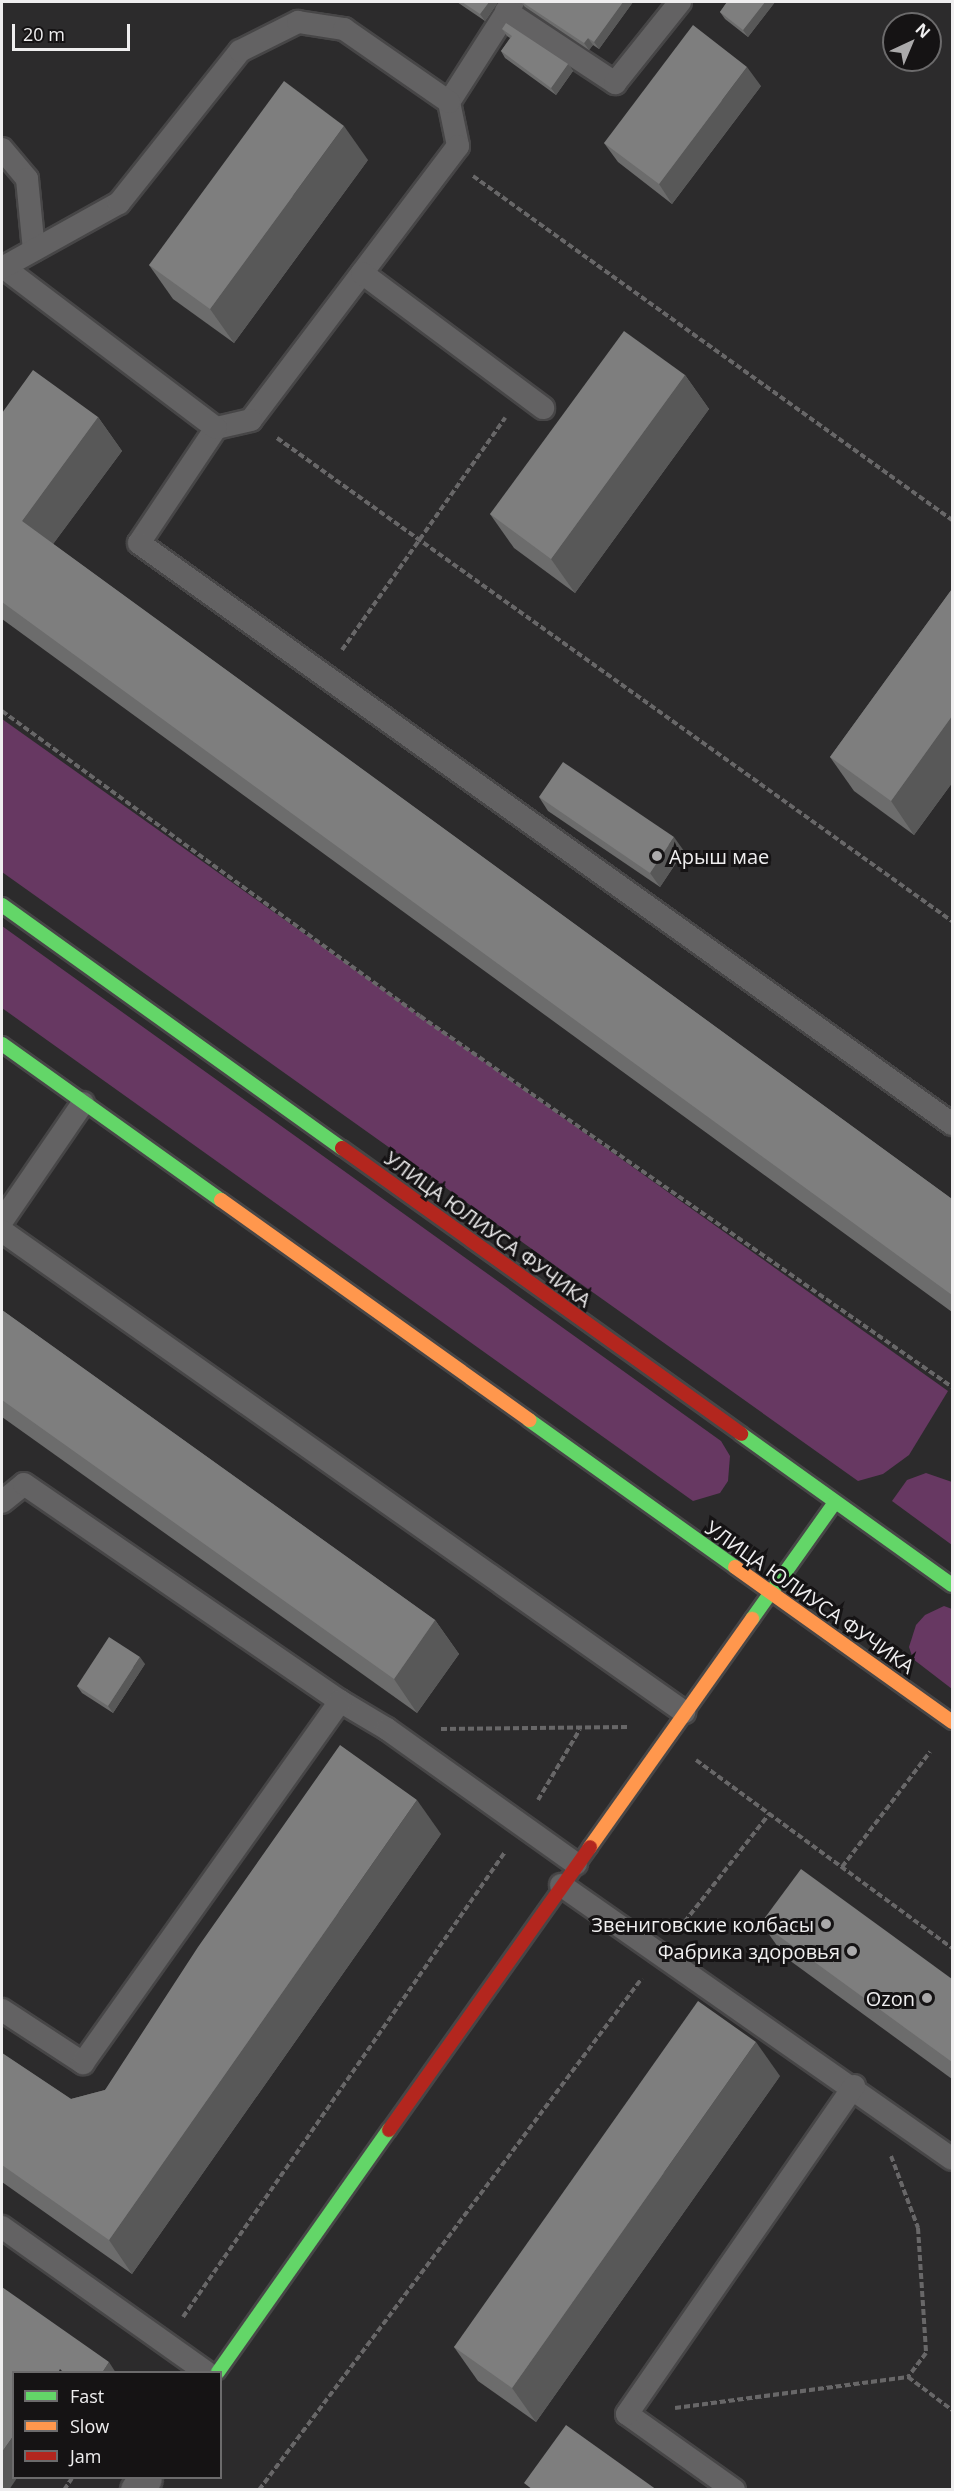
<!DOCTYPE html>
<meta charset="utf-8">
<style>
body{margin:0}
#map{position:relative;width:954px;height:2491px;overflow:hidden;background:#2c2b2c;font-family:"Open Sans",sans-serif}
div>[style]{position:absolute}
.green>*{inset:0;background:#673862}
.path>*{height:4px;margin-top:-2px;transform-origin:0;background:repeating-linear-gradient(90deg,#686768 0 6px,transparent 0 9px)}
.roads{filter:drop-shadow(2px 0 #474647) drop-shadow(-2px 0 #474647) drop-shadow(0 2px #474647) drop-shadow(0 -2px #474647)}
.lane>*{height:22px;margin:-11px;padding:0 11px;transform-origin:11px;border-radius:11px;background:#636263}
.street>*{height:33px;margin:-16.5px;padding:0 16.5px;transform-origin:16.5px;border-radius:16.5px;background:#636263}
.fast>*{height:14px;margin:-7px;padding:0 7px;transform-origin:7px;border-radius:7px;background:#63d668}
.slow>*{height:14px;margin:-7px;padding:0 7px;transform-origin:7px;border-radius:7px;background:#ff974d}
.jam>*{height:14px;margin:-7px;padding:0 7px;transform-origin:7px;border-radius:7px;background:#b3261e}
.wall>*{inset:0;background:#6c6c6c}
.shaded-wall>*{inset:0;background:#585858}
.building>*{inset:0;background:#7e7e7e}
.dots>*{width:16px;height:16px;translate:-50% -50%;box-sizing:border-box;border:3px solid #151314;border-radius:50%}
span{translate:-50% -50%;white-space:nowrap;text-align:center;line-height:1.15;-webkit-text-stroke:6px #151314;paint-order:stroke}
.poi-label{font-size:20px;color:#efeeef}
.left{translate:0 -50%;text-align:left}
.right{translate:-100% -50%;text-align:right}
.street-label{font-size:20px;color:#efeeef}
.frame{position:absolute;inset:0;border:3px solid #efeeef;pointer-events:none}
.legend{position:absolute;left:12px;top:2371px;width:210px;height:108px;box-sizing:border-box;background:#151314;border:2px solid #6c6b6c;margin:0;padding:8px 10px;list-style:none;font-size:18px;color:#efeeef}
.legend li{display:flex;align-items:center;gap:12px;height:30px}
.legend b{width:30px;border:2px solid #6c6b6c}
.north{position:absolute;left:882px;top:12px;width:60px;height:60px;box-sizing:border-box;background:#151314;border:2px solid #6c6b6c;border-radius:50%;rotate:44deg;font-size:16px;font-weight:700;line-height:24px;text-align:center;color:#efeeef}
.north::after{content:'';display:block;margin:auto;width:21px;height:27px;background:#abaaab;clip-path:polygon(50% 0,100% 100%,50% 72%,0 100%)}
.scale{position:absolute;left:12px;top:24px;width:118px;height:27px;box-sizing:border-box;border:3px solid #efeeef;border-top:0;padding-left:8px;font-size:18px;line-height:21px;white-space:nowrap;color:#efeeef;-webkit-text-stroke:4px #151314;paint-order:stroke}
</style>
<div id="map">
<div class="green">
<i style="clip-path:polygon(2px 719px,948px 1391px,909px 1455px,883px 1474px,858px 1481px,2px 872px)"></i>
<i style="clip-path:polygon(2px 926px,721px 1441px,730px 1456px,728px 1481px,720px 1493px,693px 1501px,2px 1008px)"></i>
<i style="clip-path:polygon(926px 1473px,952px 1482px,952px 1545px,892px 1501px,907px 1480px)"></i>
<i style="clip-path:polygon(944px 1606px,952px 1609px,952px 1689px,913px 1659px,909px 1647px,916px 1625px,925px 1615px)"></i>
</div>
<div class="path">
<i style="left:473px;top:176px;width:590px;rotate:35.68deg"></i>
<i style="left:277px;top:438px;width:830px;rotate:35.59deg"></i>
<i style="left:342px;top:650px;width:284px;rotate:-54.9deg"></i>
<i style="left:2px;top:711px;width:517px;rotate:36.12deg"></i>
<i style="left:420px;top:1016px;width:649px;rotate:34.89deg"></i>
<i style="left:441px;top:1729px;width:188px;rotate:-0.6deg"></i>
<i style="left:696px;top:1760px;width:318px;rotate:36.3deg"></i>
<i style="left:538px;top:1800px;width:82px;rotate:-59.4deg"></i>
<i style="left:842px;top:1867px;width:145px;rotate:-52.6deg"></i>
<i style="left:679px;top:1929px;width:147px;rotate:-51.9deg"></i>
<i style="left:891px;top:2156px;width:77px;rotate:69.4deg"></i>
<i style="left:918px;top:2228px;width:125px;rotate:86.3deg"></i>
<i style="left:926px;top:2353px;width:30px;rotate:127deg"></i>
<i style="left:183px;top:2317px;width:566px;rotate:-55.3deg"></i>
<i style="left:675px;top:2408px;width:235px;rotate:-7.6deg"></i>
<i style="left:908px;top:2377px;width:55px;rotate:36.9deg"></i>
<i style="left:64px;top:2490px;width:14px;rotate:-56deg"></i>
<i style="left:259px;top:2490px;width:639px;rotate:-53.2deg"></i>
</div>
<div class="roads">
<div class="lane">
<i style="left:513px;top:2px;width:119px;rotate:122.6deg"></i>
<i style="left:449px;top:102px;width:45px;rotate:78.4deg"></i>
<i style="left:458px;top:146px;width:343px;rotate:127.1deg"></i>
<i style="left:251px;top:420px;width:36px;rotate:167deg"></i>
<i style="left:216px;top:428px;width:138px;rotate:123.8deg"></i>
<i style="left:139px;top:543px;width:999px;rotate:35.55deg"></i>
<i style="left:506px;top:11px;width:131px;rotate:33.4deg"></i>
<i style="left:615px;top:83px;width:104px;rotate:-51.3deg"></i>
<i style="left:2px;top:149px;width:39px;rotate:50deg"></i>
<i style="left:27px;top:179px;width:71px;rotate:84.4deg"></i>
<i style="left:3px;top:267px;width:267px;rotate:37.1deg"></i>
<i style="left:2px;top:268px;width:134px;rotate:-29.1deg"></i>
<i style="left:119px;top:203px;width:194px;rotate:-51.5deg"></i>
<i style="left:240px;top:51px;width:65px;rotate:-26.6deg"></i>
<i style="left:298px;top:22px;width:47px;rotate:8.7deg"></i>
<i style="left:344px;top:29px;width:128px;rotate:34.8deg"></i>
<i style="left:362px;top:273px;width:226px;rotate:36.7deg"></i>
<i style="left:2px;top:1221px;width:143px;rotate:-55.5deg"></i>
<i style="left:2px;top:1231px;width:835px;rotate:35.19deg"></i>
<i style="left:2px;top:1502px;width:28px;rotate:-39deg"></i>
<i style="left:24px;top:1484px;width:383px;rotate:34.5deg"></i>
<i style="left:340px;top:1701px;width:55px;rotate:30.8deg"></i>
<i style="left:387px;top:1729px;width:232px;rotate:35.5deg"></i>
<i style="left:561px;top:1885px;width:477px;rotate:35deg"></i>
<i style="left:2px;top:2010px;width:97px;rotate:33.2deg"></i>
<i style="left:83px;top:2063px;width:444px;rotate:-54.6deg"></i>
<i style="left:2px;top:2227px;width:250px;rotate:35.4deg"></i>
<i style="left:734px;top:2490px;width:131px;rotate:-144.6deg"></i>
<i style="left:627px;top:2414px;width:399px;rotate:-55.3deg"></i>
</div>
<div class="street">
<i style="left:137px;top:2490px;width:14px;rotate:-56deg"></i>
</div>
<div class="fast">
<i style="left:2px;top:905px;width:418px;rotate:35.6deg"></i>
<i style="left:2px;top:1044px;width:269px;rotate:35.5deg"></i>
<i style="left:529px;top:1420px;width:253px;rotate:35.5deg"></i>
<i style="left:741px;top:1434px;width:259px;rotate:35.6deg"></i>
<i style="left:752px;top:1619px;width:143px;rotate:-54.6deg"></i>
<i style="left:218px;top:2372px;width:296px;rotate:-54.8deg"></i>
</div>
<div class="slow">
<i style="left:221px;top:1200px;width:379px;rotate:35.5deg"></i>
<i style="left:735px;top:1567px;width:267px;rotate:35.5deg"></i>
<i style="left:590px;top:1847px;width:280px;rotate:-54.6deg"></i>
</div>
<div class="jam">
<i style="left:342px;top:1148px;width:491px;rotate:35.6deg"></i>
<i style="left:389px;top:2130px;width:347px;rotate:-54.6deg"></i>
</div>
</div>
<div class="wall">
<i style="clip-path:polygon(457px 2px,498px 2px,485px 21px)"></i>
<i style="clip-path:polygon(521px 2px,633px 2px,599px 49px,593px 45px,589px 50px,525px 7px)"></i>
<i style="clip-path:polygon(727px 2px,775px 2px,748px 37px,725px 19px,720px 12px)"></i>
<i style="clip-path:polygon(502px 29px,568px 64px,573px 71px,556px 95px,505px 58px,501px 51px,510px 38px,507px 36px)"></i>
<i style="clip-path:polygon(761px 86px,672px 204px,618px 162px,604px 143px)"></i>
<i style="clip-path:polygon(368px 160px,234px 343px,173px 299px,149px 265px)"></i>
<i style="clip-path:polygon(685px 375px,709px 409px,575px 593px,514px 548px,490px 514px)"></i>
<i style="clip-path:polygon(2px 413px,98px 417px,122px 451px,53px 544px,952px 1199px,952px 1312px,2px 619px)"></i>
<i style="clip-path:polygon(952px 589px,952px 783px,914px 835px,854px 791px,830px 757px)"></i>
<i style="clip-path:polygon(539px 797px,684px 851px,660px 887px,548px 811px)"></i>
<i style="clip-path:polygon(2px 1310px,435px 1620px,459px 1654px,417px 1713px,2px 1417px)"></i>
<i style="clip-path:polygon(145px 1664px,113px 1713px,82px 1693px,77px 1686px)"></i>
<i style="clip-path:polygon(441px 1834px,132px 2274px,2px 2182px,2px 2053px,71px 2099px,105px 2090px)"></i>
<i style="clip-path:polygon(761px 1923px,952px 1979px,952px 2079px,785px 1957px)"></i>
<i style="clip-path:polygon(780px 2076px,536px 2422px,478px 2381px,454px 2347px)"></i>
</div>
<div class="shaded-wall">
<i style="clip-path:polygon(489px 2px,498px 2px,485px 21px,480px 14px)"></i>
<i style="clip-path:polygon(623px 2px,633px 2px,599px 49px,594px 42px)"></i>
<i style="clip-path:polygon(765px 2px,775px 2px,748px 37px,743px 30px)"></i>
<i style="clip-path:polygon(588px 38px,593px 45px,589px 50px,584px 43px)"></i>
<i style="clip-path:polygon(568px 64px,573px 71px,556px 95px,551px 88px)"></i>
<i style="clip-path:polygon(747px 67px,761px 86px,672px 204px,659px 184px)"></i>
<i style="clip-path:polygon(344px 126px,368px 160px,234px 343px,210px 309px)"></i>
<i style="clip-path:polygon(685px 375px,709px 409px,575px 593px,551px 559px)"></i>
<i style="clip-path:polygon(98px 417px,122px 451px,45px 555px,22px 521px)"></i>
<i style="clip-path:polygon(952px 716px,952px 783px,914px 835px,891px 801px)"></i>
<i style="clip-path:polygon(674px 837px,684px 851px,660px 887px,650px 873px)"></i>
<i style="clip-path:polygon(435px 1620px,459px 1654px,417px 1713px,394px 1679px)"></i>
<i style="clip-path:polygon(140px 1657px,145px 1664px,113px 1713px,108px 1706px)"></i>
<i style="clip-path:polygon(417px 1800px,441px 1834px,132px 2274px,109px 2240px)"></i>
<i style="clip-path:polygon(756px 2042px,780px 2076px,536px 2422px,512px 2388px)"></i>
<i style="clip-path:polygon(109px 2362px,116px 2373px,102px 2373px)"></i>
<i style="clip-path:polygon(14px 2435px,14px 2478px,17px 2478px,9px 2490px,2px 2490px,2px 2452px)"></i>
</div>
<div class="building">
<i style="clip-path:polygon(462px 2px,489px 2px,480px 14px)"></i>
<i style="clip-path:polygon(522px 2px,623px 2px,594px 42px,588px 38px,584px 43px)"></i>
<i style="clip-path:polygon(727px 2px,765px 2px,743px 30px,720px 12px)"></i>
<i style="clip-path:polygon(506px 23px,568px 64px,551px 88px,501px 51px,512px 36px,502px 29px)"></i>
<i style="clip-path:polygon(693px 25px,747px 67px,659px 184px,604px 143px)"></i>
<i style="clip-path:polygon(284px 81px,344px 126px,210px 309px,149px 265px)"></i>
<i style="clip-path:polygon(624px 331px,685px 375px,551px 559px,490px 514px)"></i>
<i style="clip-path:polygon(33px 370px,98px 417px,22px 521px,952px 1199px,952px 1295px,2px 602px,2px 413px)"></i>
<i style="clip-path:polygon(952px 589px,952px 716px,891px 801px,830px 757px)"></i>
<i style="clip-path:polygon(563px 762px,674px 837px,650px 873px,539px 797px)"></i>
<i style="clip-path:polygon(2px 1310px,435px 1620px,394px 1679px,2px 1400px)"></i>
<i style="clip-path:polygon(109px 1637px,140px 1657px,108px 1706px,77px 1686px)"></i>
<i style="clip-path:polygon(340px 1745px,417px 1800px,109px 2240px,2px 2165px,2px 2053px,71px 2099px,105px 2090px,198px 1947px)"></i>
<i style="clip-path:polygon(801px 1869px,952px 1979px,952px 2062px,761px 1923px)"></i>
<i style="clip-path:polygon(698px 2001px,756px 2042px,512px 2388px,454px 2347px)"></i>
<i style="clip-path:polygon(2px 2287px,109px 2362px,102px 2373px,64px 2373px,60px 2369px,58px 2373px,14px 2373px,14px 2435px,2px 2452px)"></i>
<i style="clip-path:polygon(566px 2425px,657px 2490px,533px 2490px,524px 2483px)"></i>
</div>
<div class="dots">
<i style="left:657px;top:856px;background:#abaaab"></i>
<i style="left:826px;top:1924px;background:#abaaab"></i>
<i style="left:852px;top:1951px;background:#abaaab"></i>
<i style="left:927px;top:1998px;background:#abaaab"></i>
</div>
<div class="poi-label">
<span class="left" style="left:669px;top:856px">Арыш мае</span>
<span class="right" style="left:814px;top:1924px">Звениговские колбасы</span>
<span class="right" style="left:840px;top:1951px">Фабрика здоровья</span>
<span class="right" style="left:915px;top:1998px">Ozon</span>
</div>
<div class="street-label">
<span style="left:488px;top:1229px;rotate:36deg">УЛИЦА ЮЛИУСА ФУЧИКА</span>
<span style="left:810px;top:1597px;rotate:35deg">УЛИЦА ЮЛИУСА ФУЧИКА</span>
</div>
<div class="frame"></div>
<ul class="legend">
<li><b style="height:8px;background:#63d668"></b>Fast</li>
<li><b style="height:8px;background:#ff974d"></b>Slow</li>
<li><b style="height:8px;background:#b3261e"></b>Jam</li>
</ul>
<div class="north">N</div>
<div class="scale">20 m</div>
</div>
